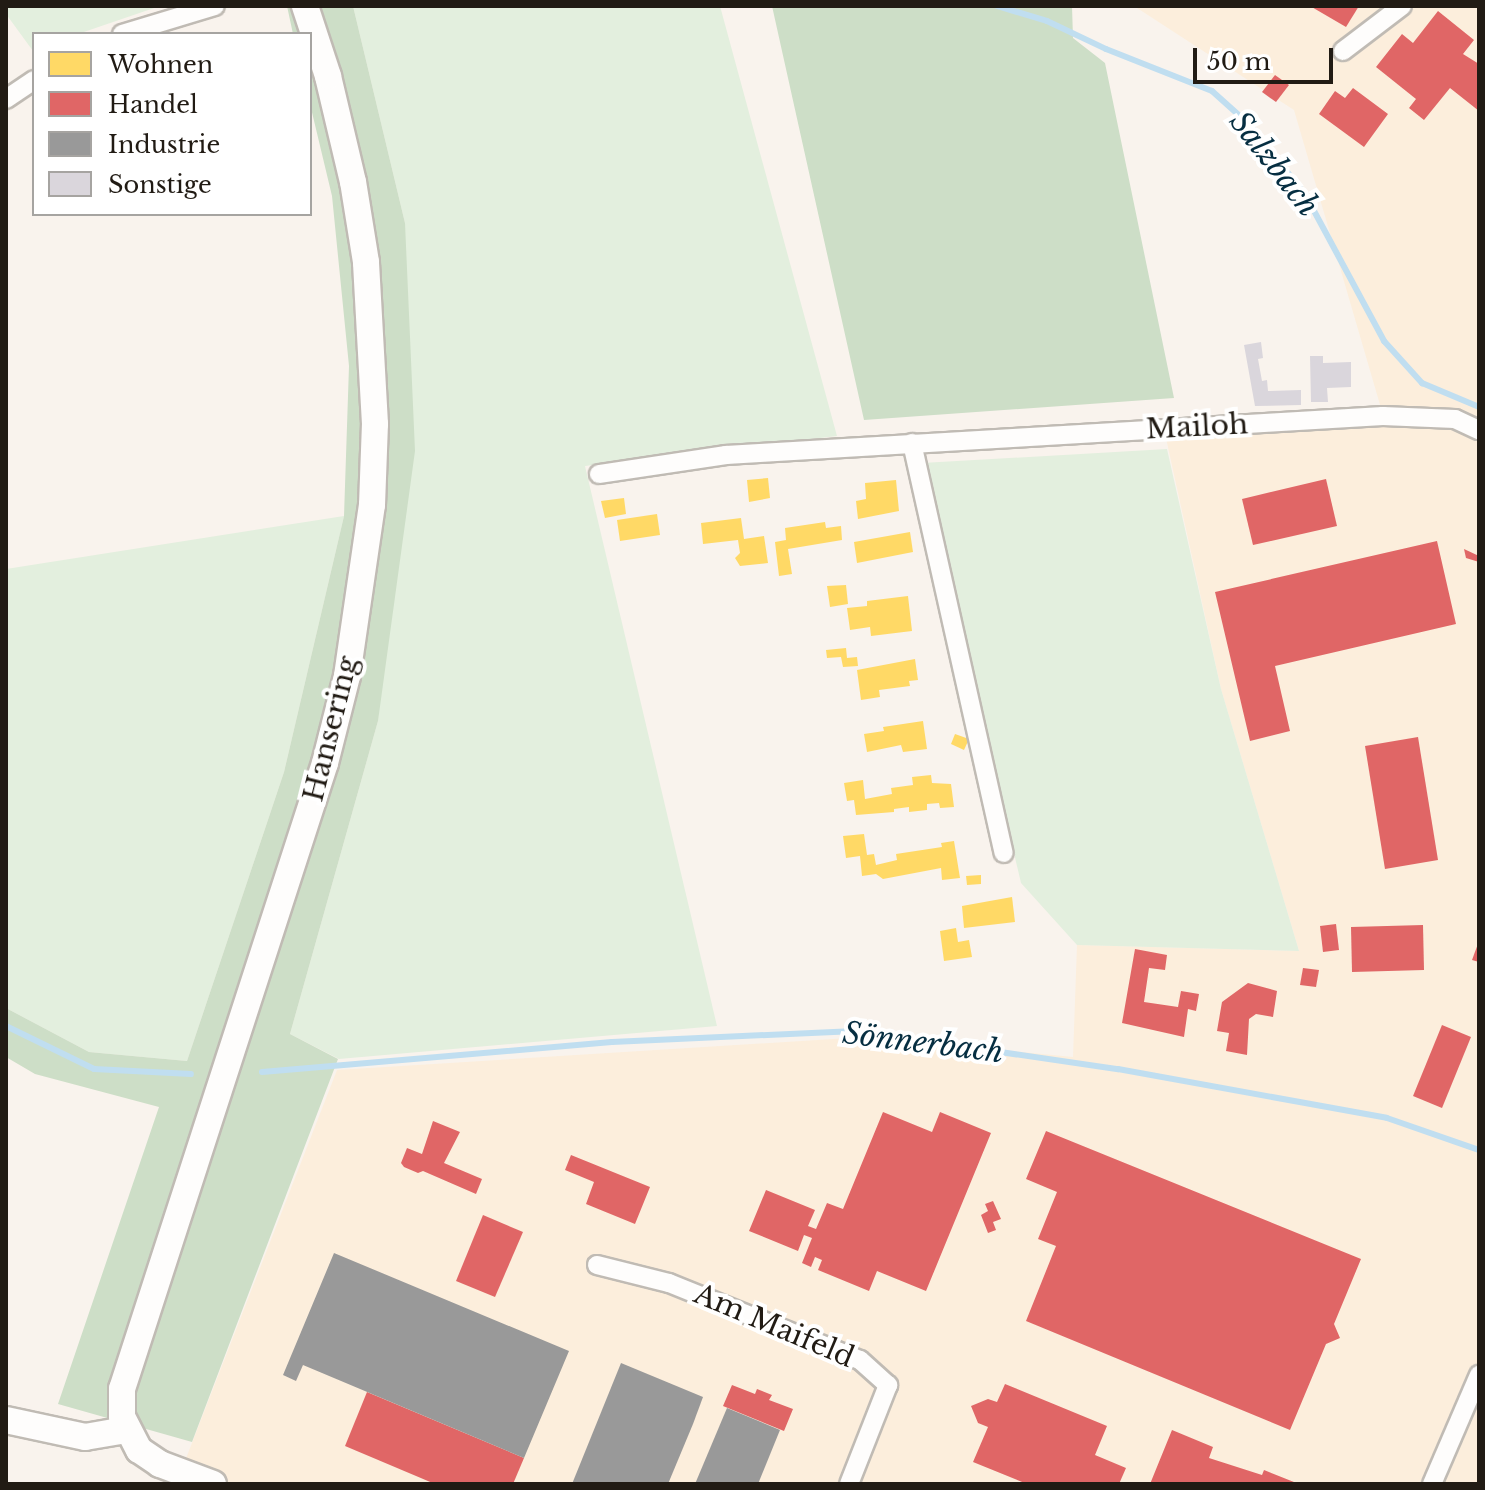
<!DOCTYPE html>
<meta charset="utf-8">
<style>
body{margin:0}
#map{position:relative;width:1485px;height:1490px;overflow:hidden;background:#f9f3ed;font-family:"Libre Baskerville",serif}
div>[style]{position:absolute}
.built>*{inset:0;background:#fceedc}
.green>*{inset:0;background:#e3efde}
.forest>*{inset:0;background:#cddec7}
.homes>*{inset:0;background:#ffd966}
.shops>*{inset:0;background:#e06666}
.industry>*{inset:0;background:#999}
.stream>*{height:6px;margin:-3px;padding:0 3px;transform-origin:3px;border-radius:3px;background:#c0def0}
.building>*{inset:0;background:#dad6dc}
.roads{filter:drop-shadow(2px 0 #c0bbb4) drop-shadow(-2px 0 #c0bbb4) drop-shadow(0 2px #c0bbb4) drop-shadow(0 -2px #c0bbb4)}
.street>*{height:18px;margin:-9px;padding:0 9px;transform-origin:9px;border-radius:9px;background:#fefdfc}
.secondary>*{height:26px;margin:-13px;padding:0 13px;transform-origin:13px;border-radius:13px;background:#fefdfc}
span{translate:-50% -50%;white-space:nowrap;text-align:center;line-height:1.15;-webkit-text-stroke:8px #fff;paint-order:stroke}
.street-label{font-size:28px;color:#211b14}
.water-label{font-size:30px;color:#062e41;font-style:italic}
.frame{position:absolute;inset:0;border:8px solid #211b14;pointer-events:none}
.legend{position:absolute;left:32px;top:32px;width:280px;height:184px;box-sizing:border-box;background:#fff;border:2px solid #a6a4a1;margin:0;padding:10px 14px;list-style:none;font-size:24px;color:#211b14}
.legend li{display:flex;align-items:center;gap:16px;height:40px}
.legend b{width:40px;border:2px solid #a6a4a1}
.scale{position:absolute;left:1193px;top:48px;width:140px;height:36px;box-sizing:border-box;border:4px solid #211b14;border-top:0;padding-left:10px;font-size:24px;line-height:28px;white-space:nowrap;color:#211b14;-webkit-text-stroke:6px #fff;paint-order:stroke}
</style>
<div id="map">
<div class="built">
<i style="clip-path:polygon(1134px 6px,1479px 6px,1479px 1484px,176px 1484px,337px 1070px,865px 1037px,1073px 1057px,1077px 945px,1299px 951px,1221px 689px,1164px 429px,1383px 415px,1294px 110px)"></i>
</div>
<div class="green">
<i style="clip-path:polygon(6px 6px,160px 6px,78px 34px,34px 34px,33px 51px,6px 14px)"></i>
<i style="clip-path:polygon(353px 6px,720px 6px,837px 436px,585px 466px,717px 1026px,339px 1059px,290px 1034px,378px 721px,405px 223px)"></i>
<i style="clip-path:polygon(1167px 449px,1221px 689px,1299px 951px,1077px 945px,1021px 883px,922px 463px)"></i>
<i style="clip-path:polygon(344px 516px,284px 772px,187px 1061px,89px 1052px,6px 1008px,6px 569px)"></i>
</div>
<div class="forest">
<i style="clip-path:polygon(287px 6px,353px 6px,405px 223px,415px 451px,378px 721px,290px 1034px,338px 1059px,192px 1442px,58px 1404px,159px 1107px,35px 1074px,6px 1057px,6px 1008px,89px 1052px,187px 1061px,284px 772px,344px 516px,349px 366px,332px 196px,310px 104px,310px 34px,293px 34px)"></i>
<i style="clip-path:polygon(772px 6px,1072px 6px,1073px 38px,1105px 63px,1174px 398px,864px 420px)"></i>
</div>
<div class="homes">
<i style="clip-path:polygon(768px 478px,770px 498px,749px 502px,747px 480px)"></i>
<i style="clip-path:polygon(896px 480px,899px 511px,858px 519px,856px 501px,866px 499px,865px 483px)"></i>
<i style="clip-path:polygon(624px 498px,626px 514px,605px 518px,601px 501px)"></i>
<i style="clip-path:polygon(657px 514px,660px 535px,620px 541px,617px 520px)"></i>
<i style="clip-path:polygon(741px 518px,744px 539px,764px 536px,768px 563px,740px 566px,735px 558px,740px 553px,738px 540px,703px 544px,701px 523px)"></i>
<i style="clip-path:polygon(825px 522px,826px 528px,841px 526px,842px 540px,788px 549px,792px 574px,779px 576px,775px 542px,786px 540px,785px 528px)"></i>
<i style="clip-path:polygon(910px 532px,913px 552px,857px 563px,854px 542px)"></i>
<i style="clip-path:polygon(846px 585px,848px 604px,830px 607px,827px 586px)"></i>
<i style="clip-path:polygon(908px 596px,912px 631px,871px 636px,870px 627px,850px 630px,847px 608px,867px 606px,867px 601px)"></i>
<i style="clip-path:polygon(846px 648px,847px 658px,857px 657px,858px 666px,843px 667px,841px 657px,827px 658px,826px 650px)"></i>
<i style="clip-path:polygon(915px 659px,918px 680px,909px 681px,910px 686px,879px 690px,880px 697px,861px 700px,857px 670px)"></i>
<i style="clip-path:polygon(923px 721px,927px 749px,903px 752px,901px 745px,867px 752px,864px 734px,884px 731px,883px 727px)"></i>
<i style="clip-path:polygon(955px 734px,969px 739px,964px 750px,951px 744px)"></i>
<i style="clip-path:polygon(931px 775px,932px 783px,951px 784px,954px 807px,940px 808px,939px 803px,927px 804px,927px 810px,909px 812px,909px 807px,894px 809px,894px 812px,856px 815px,854px 800px,847px 801px,844px 783px,863px 780px,865px 799px,892px 794px,891px 788px,913px 785px,912px 777px)"></i>
<i style="clip-path:polygon(864px 834px,867px 855px,874px 854px,876px 865px,897px 860px,896px 854px,942px 847px,941px 843px,954px 841px,960px 878px,942px 880px,941px 868px,883px 879px,876px 874px,862px 876px,860px 856px,846px 858px,843px 836px)"></i>
<i style="clip-path:polygon(981px 875px,981px 884px,967px 885px,966px 876px)"></i>
<i style="clip-path:polygon(1012px 897px,1015px 922px,964px 928px,962px 906px)"></i>
<i style="clip-path:polygon(956px 928px,958px 942px,969px 940px,972px 957px,944px 961px,940px 931px)"></i>
</div>
<div class="shops">
<i style="clip-path:polygon(1310px 6px,1359px 6px,1346px 27px)"></i>
<i style="clip-path:polygon(1438px 11px,1474px 40px,1463px 54px,1479px 64px,1479px 111px,1450px 88px,1424px 120px,1409px 108px,1416px 99px,1376px 67px,1402px 34px,1413px 43px)"></i>
<i style="clip-path:polygon(1275px 75px,1289px 85px,1276px 102px,1262px 92px)"></i>
<i style="clip-path:polygon(1353px 88px,1388px 114px,1364px 147px,1319px 114px,1335px 91px,1345px 98px)"></i>
<i style="clip-path:polygon(1326px 479px,1337px 526px,1253px 545px,1242px 499px)"></i>
<i style="clip-path:polygon(1437px 541px,1456px 624px,1275px 666px,1290px 731px,1250px 741px,1215px 592px)"></i>
<i style="clip-path:polygon(1464px 549px,1479px 556px,1479px 562px,1466px 558px)"></i>
<i style="clip-path:polygon(1418px 737px,1438px 860px,1385px 869px,1365px 746px)"></i>
<i style="clip-path:polygon(1336px 924px,1339px 950px,1323px 952px,1320px 926px)"></i>
<i style="clip-path:polygon(1423px 925px,1424px 970px,1352px 972px,1351px 927px)"></i>
<i style="clip-path:polygon(1479px 941px,1479px 962px,1472px 960px)"></i>
<i style="clip-path:polygon(1135px 949px,1167px 955px,1165px 970px,1149px 968px,1144px 1002px,1178px 1007px,1181px 991px,1199px 994px,1196px 1011px,1188px 1009px,1184px 1037px,1122px 1023px)"></i>
<i style="clip-path:polygon(1303px 968px,1319px 970px,1316px 987px,1300px 985px)"></i>
<i style="clip-path:polygon(1248px 983px,1277px 991px,1273px 1017px,1256px 1014px,1249px 1019px,1247px 1055px,1226px 1051px,1229px 1033px,1217px 1031px,1222px 1002px)"></i>
<i style="clip-path:polygon(1442px 1025px,1471px 1037px,1442px 1108px,1413px 1096px)"></i>
<i style="clip-path:polygon(883px 1112px,932px 1132px,940px 1112px,991px 1133px,926px 1291px,877px 1271px,869px 1291px,818px 1270px,822px 1260px,815px 1257px,811px 1267px,802px 1263px,812px 1238px,804px 1235px,798px 1251px,749px 1231px,766px 1190px,815px 1210px,808px 1226px,816px 1229px,827px 1203px,843px 1209px)"></i>
<i style="clip-path:polygon(433px 1121px,460px 1132px,444px 1163px,482px 1179px,476px 1194px,423px 1171px,418px 1173px,404px 1167px,401px 1163px,407px 1148px,422px 1154px)"></i>
<i style="clip-path:polygon(1046px 1131px,1361px 1259px,1334px 1324px,1340px 1338px,1326px 1344px,1290px 1430px,1026px 1321px,1056px 1246px,1038px 1239px,1057px 1192px,1026px 1179px)"></i>
<i style="clip-path:polygon(571px 1155px,650px 1187px,635px 1224px,586px 1204px,594px 1182px,565px 1170px)"></i>
<i style="clip-path:polygon(993px 1201px,1001px 1219px,993px 1222px,996px 1230px,988px 1233px,981px 1215px,988px 1211px,985px 1204px)"></i>
<i style="clip-path:polygon(483px 1215px,523px 1232px,495px 1297px,456px 1281px)"></i>
<i style="clip-path:polygon(1005px 1384px,1107px 1426px,1095px 1455px,1126px 1468px,1119px 1484px,1027px 1484px,973px 1462px,988px 1427px,978px 1423px,971px 1406px,988px 1399px,997px 1402px)"></i>
<i style="clip-path:polygon(732px 1385px,755px 1394px,757px 1389px,772px 1395px,769px 1400px,793px 1409px,784px 1431px,723px 1406px)"></i>
<i style="clip-path:polygon(367px 1392px,524px 1458px,513px 1484px,435px 1484px,345px 1446px)"></i>
<i style="clip-path:polygon(1172px 1430px,1213px 1447px,1209px 1458px,1262px 1475px,1264px 1470px,1299px 1484px,1150px 1484px)"></i>
</div>
<div class="industry">
<i style="clip-path:polygon(334px 1253px,569px 1351px,524px 1458px,303px 1365px,296px 1381px,283px 1375px)"></i>
<i style="clip-path:polygon(621px 1363px,703px 1397px,693px 1424px,668px 1484px,572px 1484px)"></i>
<i style="clip-path:polygon(727px 1408px,780px 1430px,758px 1484px,695px 1484px)"></i>
</div>
<div class="stream">
<i style="left:997px;top:6px;width:52px;rotate:16.7deg"></i>
<i style="left:1047px;top:21px;width:65px;rotate:25.4deg"></i>
<i style="left:1106px;top:49px;width:114px;rotate:21.6deg"></i>
<i style="left:1212px;top:91px;width:52px;rotate:41.9deg"></i>
<i style="left:1251px;top:126px;width:89px;rotate:51.8deg"></i>
<i style="left:1306px;top:196px;width:165px;rotate:61.7deg"></i>
<i style="left:1384px;top:341px;width:57px;rotate:47.9deg"></i>
<i style="left:1422px;top:383px;width:62px;rotate:22.8deg"></i>
<i style="left:6px;top:1026px;width:98px;rotate:26deg"></i>
<i style="left:94px;top:1069px;width:97px;rotate:3deg"></i>
<i style="left:262px;top:1072px;width:351px;rotate:-4.9deg"></i>
<i style="left:612px;top:1042px;width:244px;rotate:-2.6deg"></i>
<i style="left:856px;top:1031px;width:265px;rotate:8.3deg"></i>
<i style="left:1118px;top:1069px;width:273px;rotate:10.3deg"></i>
<i style="left:1387px;top:1118px;width:97px;rotate:19.2deg"></i>
</div>
<div class="building">
<i style="clip-path:polygon(1261px 342px,1263px 358px,1258px 359px,1262px 381px,1267px 380px,1268px 391px,1301px 390px,1301px 405px,1255px 406px,1244px 345px)"></i>
<i style="clip-path:polygon(1310px 356px,1323px 356px,1323px 363px,1351px 362px,1351px 387px,1327px 388px,1328px 402px,1311px 402px)"></i>
</div>
<div class="roads">
<div class="street">
<i style="left:122px;top:34px;width:97px;rotate:-16.8deg"></i>
<i style="left:1343px;top:51px;width:74px;rotate:-37.3deg"></i>
<i style="left:6px;top:99px;width:34px;rotate:-34deg"></i>
<i style="left:912px;top:443px;width:420px;rotate:77.4deg"></i>
<i style="left:599px;top:474px;width:128px;rotate:-8.5deg"></i>
<i style="left:726px;top:455px;width:658px;rotate:-3.4deg"></i>
<i style="left:1383px;top:416px;width:72px;rotate:2.4deg"></i>
<i style="left:1455px;top:419px;width:26px;rotate:25deg"></i>
<i style="left:597px;top:1265px;width:74px;rotate:14deg"></i>
<i style="left:669px;top:1283px;width:206px;rotate:22deg"></i>
<i style="left:860px;top:1360px;width:38px;rotate:42deg"></i>
<i style="left:888px;top:1385px;width:106px;rotate:111.5deg"></i>
<i style="left:1432px;top:1484px;width:119px;rotate:-66.7deg"></i>
</div>
<div class="secondary">
<i style="left:6px;top:1420px;width:81px;rotate:12.1deg"></i>
<i style="left:85px;top:1437px;width:42px;rotate:-9.7deg"></i>
<i style="left:213px;top:1484px;width:57px;rotate:-159.3deg"></i>
<i style="left:160px;top:1464px;width:25px;rotate:-146deg"></i>
<i style="left:139px;top:1450px;width:37px;rotate:-117deg"></i>
<i style="left:122px;top:1417px;width:28px;rotate:-90deg"></i>
<i style="left:122px;top:1389px;width:658px;rotate:-72.03deg"></i>
<i style="left:325px;top:763px;width:90px;rotate:-75.8deg"></i>
<i style="left:347px;top:676px;width:173px;rotate:-81.7deg"></i>
<i style="left:372px;top:505px;width:81px;rotate:-87.9deg"></i>
<i style="left:375px;top:424px;width:162px;rotate:-93.2deg"></i>
<i style="left:366px;top:262px;width:81px;rotate:-99.2deg"></i>
<i style="left:353px;top:182px;width:109px;rotate:-103.3deg"></i>
<i style="left:328px;top:76px;width:74px;rotate:-108.2deg"></i>
</div>
</div>
<div class="street-label">
<span style="left:1197px;top:427px;rotate:-3deg">Mailoh</span>
<span style="left:331px;top:729px;rotate:-76deg">Hansering</span>
<span style="left:774px;top:1326px;rotate:23deg">Am Maifeld</span>
</div>
<div class="water-label">
<span style="left:1274px;top:164px;rotate:52deg">Salzbach</span>
<span style="left:923px;top:1043px;rotate:7deg">Sönnerbach</span>
</div>
<div class="frame"></div>
<ul class="legend">
<li><b style="height:22px;background:#ffd966"></b>Wohnen</li>
<li><b style="height:22px;background:#e06666"></b>Handel</li>
<li><b style="height:22px;background:#999"></b>Industrie</li>
<li><b style="height:22px;background:#dad6dc"></b>Sonstige</li>
</ul>
<div class="scale">50 m</div>
</div>
